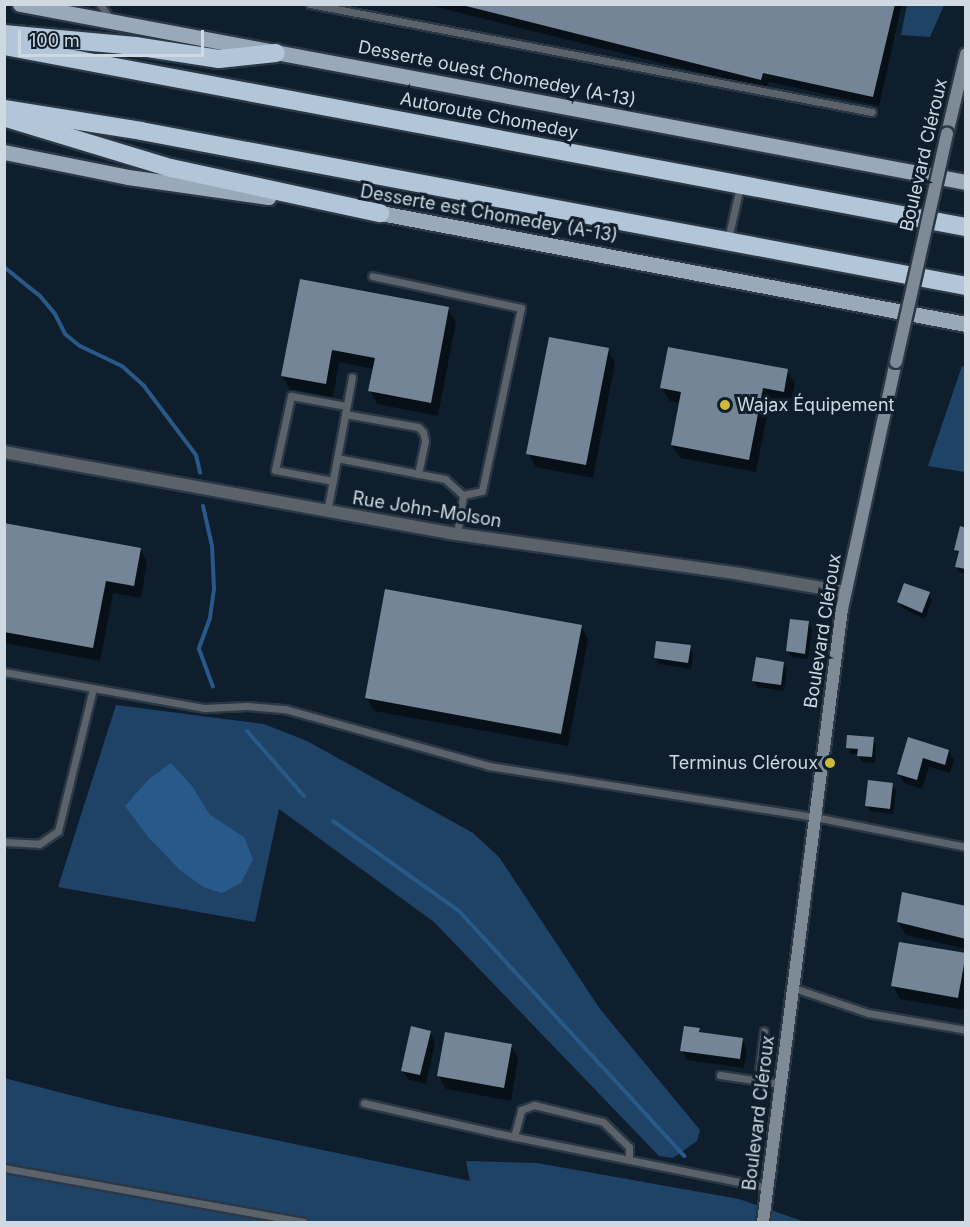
<!DOCTYPE html>
<meta charset="utf-8">
<style>
body{margin:0}
#map{position:relative;width:970px;height:1227px;overflow:hidden;background:#0f1e2c;font-family:Inter,sans-serif}
div>[style]{position:absolute}
.green>*{inset:0;background:#1f4366}
.water>*{inset:0;background:#285988}
.shadow>*{inset:0;background:#0007}
.stream>*{height:4px;margin:-2px;padding:0 2px;transform-origin:2px;border-radius:2px;background:#285988}
.building>*{inset:0;background:#748597}
.roads{filter:drop-shadow(2px 0 #2a3845) drop-shadow(-2px 0 #2a3845) drop-shadow(0 2px #2a3845) drop-shadow(0 -2px #2a3845)}
.lane>*{height:7px;margin:-3.5px;padding:0 3.5px;transform-origin:3.5px;border-radius:3.5px;background:#5b626a}
.street>*{height:12px;margin:-6px;padding:0 6px;transform-origin:6px;border-radius:6px;background:#5b626a}
.secondary>*{height:12px;margin:-6px;padding:0 6px;transform-origin:6px;border-radius:6px;background:#7e8a96}
.primary>*{height:15px;margin:-7.5px;padding:0 7.5px;transform-origin:7.5px;border-radius:7.5px;background:#9aa9b9}
.highway>*{height:18px;margin:-9px;padding:0 9px;transform-origin:9px;border-radius:9px;background:#b3c5d8}
.bridges{filter:drop-shadow(2px 0 #2a3845) drop-shadow(-2px 0 #2a3845) drop-shadow(0 2px #2a3845) drop-shadow(0 -2px #2a3845)}
.secondary-bridge>*{height:12px;margin:-6px;padding:0 6px;transform-origin:6px;border-radius:6px;background:#7e8a96}
.dots>*{width:16px;height:16px;translate:-50% -50%;box-sizing:border-box;border:3px solid #0f1e2c;border-radius:50%}
span{translate:-50% -50%;white-space:nowrap;text-align:center;line-height:1.15;-webkit-text-stroke:6px #0f1e2c;paint-order:stroke}
.street-label{font-size:18px;color:#cfd9e2}
.poi-label{font-size:18px;color:#cfd9e2}
.left{translate:0 -50%;text-align:left}
.right{translate:-100% -50%;text-align:right}
.frame{position:absolute;inset:0;border:6px solid #cfd9e2;pointer-events:none}
.scale{position:absolute;left:18px;top:30px;width:186px;height:27px;box-sizing:border-box;border:3px solid #cfd9e2;border-top:0;padding-left:8px;font-size:18px;line-height:21px;white-space:nowrap;color:#cfd9e2;-webkit-text-stroke:4px #0f1e2c;paint-order:stroke}
</style>
<div id="map">
<div class="green">
<i style="clip-path:polygon(907px 5px,944px 5px,930px 37px,901px 35px)"></i>
<i style="clip-path:polygon(962px 366px,966px 367px,965px 472px,928px 466px)"></i>
<i style="clip-path:polygon(116px 705px,264px 724px,307px 741px,473px 833px,499px 857px,600px 1009px,700px 1130px,697px 1141px,673px 1158px,659px 1156px,434px 922px,279px 809px,255px 922px,58px 887px)"></i>
<i style="clip-path:polygon(4px 1078px,113px 1106px,470px 1181px,466px 1161px,537px 1163px,739px 1199px,805px 1222px,5px 1222px)"></i>
</div>
<div class="water">
<i style="clip-path:polygon(171px 763px,192px 786px,210px 815px,244px 837px,253px 859px,241px 883px,222px 893px,203px 887px,180px 870px,148px 837px,125px 806px,149px 779px)"></i>
</div>
<div class="shadow">
<i style="clip-path:polygon(424px 4px,902px 4px,879px 106px,769px 82px,766px 89px)"></i>
<i style="clip-path:polygon(301px 280px,448px 309px,456px 322px,438px 416px,377px 404px,370px 391px,374px 369px,339px 362px,333px 397px,290px 389px,282px 376px)"></i>
<i style="clip-path:polygon(608px 350px,615px 363px,593px 478px,536px 467px,528px 453px)"></i>
<i style="clip-path:polygon(787px 371px,795px 384px,791px 404px,770px 400px,756px 472px,680px 458px,672px 445px,680px 403px,670px 401px,662px 388px)"></i>
<i style="clip-path:polygon(4px 524px,140px 549px,147px 562px,141px 598px,113px 593px,100px 661px,4px 643px)"></i>
<i style="clip-path:polygon(966px 529px,966px 574px,960px 573px,956px 566px,959px 556px,956px 550px)"></i>
<i style="clip-path:polygon(929px 594px,932px 600px,925px 619px,902px 608px,899px 601px)"></i>
<i style="clip-path:polygon(808px 623px,812px 629px,808px 659px,791px 657px,788px 651px)"></i>
<i style="clip-path:polygon(581px 626px,588px 639px,568px 746px,374px 711px,367px 698px)"></i>
<i style="clip-path:polygon(690px 647px,693px 653px,691px 669px,659px 664px,655px 658px)"></i>
<i style="clip-path:polygon(783px 663px,787px 669px,784px 691px,757px 687px,754px 681px)"></i>
<i style="clip-path:polygon(873px 739px,876px 745px,875px 763px,862px 762px,859px 754px,851px 754px,848px 747px)"></i>
<i style="clip-path:polygon(909px 739px,948px 751px,954px 760px,950px 773px,929px 767px,922px 789px,904px 783px,898px 773px)"></i>
<i style="clip-path:polygon(892px 785px,896px 791px,893px 814px,870px 811px,867px 805px)"></i>
<i style="clip-path:polygon(966px 908px,966px 949px,906px 935px,898px 922px)"></i>
<i style="clip-path:polygon(966px 956px,965px 1010px,900px 999px,893px 985px)"></i>
<i style="clip-path:polygon(699px 1029px,702px 1034px,742px 1039px,747px 1049px,744px 1068px,687px 1060px,682px 1051px)"></i>
<i style="clip-path:polygon(430px 1032px,435px 1042px,426px 1084px,409px 1080px,403px 1071px)"></i>
<i style="clip-path:polygon(511px 1045px,518px 1058px,511px 1101px,446px 1089px,439px 1076px)"></i>
</div>
<div class="stream">
<i style="left:4px;top:267px;width:46px;rotate:38.9deg"></i>
<i style="left:40px;top:296px;width:23px;rotate:50deg"></i>
<i style="left:55px;top:314px;width:22px;rotate:63deg"></i>
<i style="left:65px;top:334px;width:19px;rotate:39deg"></i>
<i style="left:80px;top:346px;width:47px;rotate:25.5deg"></i>
<i style="left:122px;top:366px;width:30px;rotate:42deg"></i>
<i style="left:144px;top:386px;width:86px;rotate:53deg"></i>
<i style="left:196px;top:455px;width:18px;rotate:77deg"></i>
<i style="left:203px;top:506px;width:41px;rotate:77.3deg"></i>
<i style="left:212px;top:546px;width:43px;rotate:87.3deg"></i>
<i style="left:214px;top:589px;width:29px;rotate:98deg"></i>
<i style="left:210px;top:618px;width:33px;rotate:110deg"></i>
<i style="left:199px;top:649px;width:40px;rotate:69.8deg"></i>
<i style="left:247px;top:731px;width:86px;rotate:48.8deg"></i>
<i style="left:333px;top:821px;width:155px;rotate:35.5deg"></i>
<i style="left:459px;top:911px;width:333px;rotate:47.4deg"></i>
</div>
<div class="building">
<i style="clip-path:polygon(458px 4px,895px 4px,873px 97px,763px 73px,761px 80px)"></i>
<i style="clip-path:polygon(300px 279px,449px 307px,431px 403px,368px 391px,375px 358px,332px 350px,326px 384px,281px 376px)"></i>
<i style="clip-path:polygon(549px 337px,609px 348px,586px 465px,526px 454px)"></i>
<i style="clip-path:polygon(668px 347px,788px 369px,784px 392px,763px 388px,749px 460px,671px 445px,681px 392px,660px 388px)"></i>
<i style="clip-path:polygon(4px 523px,141px 548px,134px 586px,106px 581px,93px 648px,4px 632px)"></i>
<i style="clip-path:polygon(960px 526px,966px 528px,966px 569px,955px 567px,959px 551px,954px 550px)"></i>
<i style="clip-path:polygon(904px 583px,930px 592px,922px 613px,897px 602px)"></i>
<i style="clip-path:polygon(385px 589px,582px 625px,561px 734px,365px 698px)"></i>
<i style="clip-path:polygon(790px 619px,809px 621px,805px 654px,786px 651px)"></i>
<i style="clip-path:polygon(656px 641px,691px 645px,688px 663px,654px 658px)"></i>
<i style="clip-path:polygon(756px 657px,784px 662px,781px 685px,752px 681px)"></i>
<i style="clip-path:polygon(847px 735px,874px 737px,872px 757px,857px 756px,858px 749px,846px 748px)"></i>
<i style="clip-path:polygon(908px 737px,949px 750px,945px 765px,923px 758px,917px 780px,897px 774px)"></i>
<i style="clip-path:polygon(868px 780px,893px 783px,890px 809px,865px 806px)"></i>
<i style="clip-path:polygon(902px 892px,966px 906px,966px 939px,897px 922px)"></i>
<i style="clip-path:polygon(899px 942px,966px 953px,958px 998px,891px 986px)"></i>
<i style="clip-path:polygon(411px 1026px,431px 1031px,420px 1075px,401px 1071px)"></i>
<i style="clip-path:polygon(684px 1026px,700px 1028px,699px 1032px,743px 1038px,740px 1059px,680px 1051px)"></i>
<i style="clip-path:polygon(445px 1032px,512px 1044px,504px 1088px,437px 1076px)"></i>
</div>
<div class="roads">
<div class="lane">
<i style="left:100px;top:4px;width:18px;rotate:56deg"></i>
<i style="left:310px;top:4px;width:572px;rotate:10.88deg"></i>
<i style="left:728px;top:239px;width:54px;rotate:-77.2deg"></i>
<i style="left:345px;top:414px;width:74px;rotate:10.1deg"></i>
<i style="left:418px;top:427px;width:7px;rotate:45deg"></i>
<i style="left:423px;top:432px;width:9px;rotate:77deg"></i>
<i style="left:425px;top:441px;width:34px;rotate:102deg"></i>
<i style="left:337px;top:458px;width:110px;rotate:11deg"></i>
<i style="left:445px;top:479px;width:24px;rotate:42deg"></i>
<i style="left:463px;top:495px;width:19px;rotate:-12deg"></i>
<i style="left:482px;top:491px;width:187px;rotate:-78deg"></i>
<i style="left:521px;top:308px;width:152px;rotate:-167.9deg"></i>
<i style="left:333px;top:481px;width:59px;rotate:-169.3deg"></i>
<i style="left:275px;top:470px;width:76px;rotate:-77.8deg"></i>
<i style="left:291px;top:396px;width:56px;rotate:10.3deg"></i>
<i style="left:327px;top:512px;width:137px;rotate:-79.5deg"></i>
<i style="left:457px;top:534px;width:39px;rotate:-81deg"></i>
<i style="left:4px;top:672px;width:204px;rotate:10.2deg"></i>
<i style="left:205px;top:708px;width:42px;rotate:-2.7deg"></i>
<i style="left:247px;top:706px;width:38px;rotate:5deg"></i>
<i style="left:285px;top:709px;width:212px;rotate:15.6deg"></i>
<i style="left:489px;top:766px;width:330px;rotate:8.9deg"></i>
<i style="left:815px;top:817px;width:154px;rotate:11.2deg"></i>
<i style="left:4px;top:842px;width:35px;rotate:3deg"></i>
<i style="left:39px;top:844px;width:23px;rotate:-34deg"></i>
<i style="left:58px;top:831px;width:146px;rotate:-76.2deg"></i>
<i style="left:794px;top:988px;width:78px;rotate:18.7deg"></i>
<i style="left:868px;top:1013px;width:99px;rotate:9.8deg"></i>
<i style="left:720px;top:1075px;width:62px;rotate:8.4deg"></i>
<i style="left:758px;top:1080px;width:49px;rotate:-83deg"></i>
<i style="left:364px;top:1103px;width:135px;rotate:12.8deg"></i>
<i style="left:496px;top:1133px;width:278px;rotate:11.4deg"></i>
<i style="left:514px;top:1137px;width:28px;rotate:-75deg"></i>
<i style="left:521px;top:1110px;width:14px;rotate:-21deg"></i>
<i style="left:534px;top:1105px;width:71px;rotate:13.8deg"></i>
<i style="left:603px;top:1122px;width:36px;rotate:44deg"></i>
<i style="left:629px;top:1147px;width:13px;rotate:90deg"></i>
<i style="left:4px;top:1168px;width:304px;rotate:10.2deg"></i>
</div>
<div class="street">
<i style="left:4px;top:452px;width:452px;rotate:10.3deg"></i>
<i style="left:449px;top:533px;width:294px;rotate:8deg"></i>
<i style="left:740px;top:574px;width:107px;rotate:9.7deg"></i>
</div>
<div class="secondary">
<i style="left:947px;top:134px;width:82px;rotate:-76.6deg"></i>
<i style="left:763px;top:1222px;width:618px;rotate:-82.66deg"></i>
<i style="left:842px;top:609px;width:253px;rotate:-77.7deg"></i>
</div>
<div class="primary">
<i style="left:20px;top:4px;width:963px;rotate:10.66deg"></i>
<i style="left:4px;top:152px;width:126px;rotate:11.4deg"></i>
<i style="left:128px;top:177px;width:142px;rotate:8.1deg"></i>
<i style="left:370px;top:211px;width:607px;rotate:10.74deg"></i>
</div>
<div class="highway">
<i style="left:4px;top:34px;width:132px;rotate:5.2deg"></i>
<i style="left:135px;top:46px;width:85px;rotate:8.8deg"></i>
<i style="left:219px;top:59px;width:57px;rotate:-6deg"></i>
<i style="left:4px;top:46px;width:979px;rotate:10.66deg"></i>
<i style="left:4px;top:109px;width:139px;rotate:9.1deg"></i>
<i style="left:141px;top:131px;width:839px;rotate:10.64deg"></i>
<i style="left:6px;top:118px;width:172px;rotate:16.9deg"></i>
<i style="left:171px;top:168px;width:214px;rotate:12.2deg"></i>
</div>
</div>
<div class="bridges">
<div class="secondary-bridge">
<i style="left:896px;top:362px;width:234px;rotate:-77.4deg"></i>
</div>
</div>
<div class="dots">
<i style="left:725px;top:405px;background:#ceb938"></i>
<i style="left:830px;top:763px;background:#ceb938"></i>
</div>
<div class="street-label">
<span style="left:497px;top:74px;rotate:11deg">Desserte ouest Chomedey (A-13)</span>
<span style="left:489px;top:116px;rotate:11deg">Autoroute Chomedey</span>
<span style="left:924px;top:155px;rotate:-77deg">Boulevard Cléroux</span>
<span style="left:489px;top:214px;rotate:10deg">Desserte est Chomedey (A-13)</span>
<span style="left:427px;top:510px;rotate:9deg">Rue John-Molson</span>
<span style="left:823px;top:631px;rotate:-81deg">Boulevard Cléroux</span>
<span style="left:759px;top:1113px;rotate:-83deg">Boulevard Cléroux</span>
</div>
<div class="poi-label">
<span class="left" style="left:737px;top:405px">Wajax Équipement</span>
<span class="right" style="left:818px;top:763px">Terminus Cléroux</span>
</div>
<div class="frame"></div>
<div class="scale">100 m</div>
</div>
